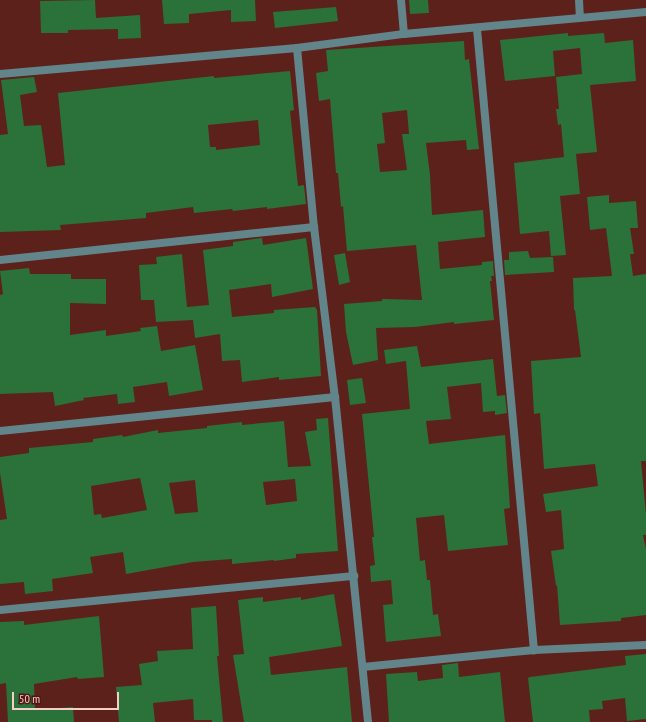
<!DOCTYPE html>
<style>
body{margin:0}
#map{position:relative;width:646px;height:722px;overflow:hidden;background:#5d211b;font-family:"PT Sans Narrow",sans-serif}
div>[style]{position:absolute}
.building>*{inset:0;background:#2b713a}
.minor>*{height:8px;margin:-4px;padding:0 4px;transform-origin:4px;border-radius:4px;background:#62858b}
span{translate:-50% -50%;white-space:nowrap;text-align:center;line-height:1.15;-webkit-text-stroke:3.5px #511611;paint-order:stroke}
.scale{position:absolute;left:12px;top:692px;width:107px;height:18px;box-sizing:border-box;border:2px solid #f5cec8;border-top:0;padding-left:5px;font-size:12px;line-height:14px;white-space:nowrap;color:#f5cec8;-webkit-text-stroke:3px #511611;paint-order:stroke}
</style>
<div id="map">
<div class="building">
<i style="clip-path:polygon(95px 0,96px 18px,140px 15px,141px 38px,118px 39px,118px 29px,68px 30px,68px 33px,41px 33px,40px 1px)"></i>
<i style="clip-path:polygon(162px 0,255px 0,256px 21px,231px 22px,231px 10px,189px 14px,189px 23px,164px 24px)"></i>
<i style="clip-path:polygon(409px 0,428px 0,429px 13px,410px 14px)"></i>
<i style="clip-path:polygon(336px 7px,338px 21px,275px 28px,273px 12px)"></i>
<i style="clip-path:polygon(568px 33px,568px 36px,604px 33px,605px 43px,633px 40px,636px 81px,590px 85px,597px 152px,576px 154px,580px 194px,560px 196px,566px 255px,551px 256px,549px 231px,520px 234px,514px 163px,564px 157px,561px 124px,558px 125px,556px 109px,559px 109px,556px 77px,582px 74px,580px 48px,553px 51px,555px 76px,505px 81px,500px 40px)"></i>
<i style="clip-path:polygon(evenodd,464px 41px,465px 60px,469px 59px,479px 149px,467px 150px,466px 140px,426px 143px,430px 175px,432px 215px,483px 210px,485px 237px,438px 242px,440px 269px,482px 265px,482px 262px,493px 261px,494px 276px,491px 276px,492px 281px,490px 281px,494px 320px,454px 324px,454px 322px,415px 327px,376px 328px,378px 360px,353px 365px,346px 332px,344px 304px,382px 301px,382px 299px,422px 300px,416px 245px,347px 251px,343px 206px,341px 207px,338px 173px,336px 173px,330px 99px,319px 101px,316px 73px,328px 71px,326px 50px,464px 41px,407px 110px,409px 134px,402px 134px,407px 170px,380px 172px,377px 144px,385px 143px,382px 113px,407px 110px)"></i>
<i style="clip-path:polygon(evenodd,290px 71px,294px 110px,290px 111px,298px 186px,304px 185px,306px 204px,267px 209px,267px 207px,233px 211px,232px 209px,194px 213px,193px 207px,146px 213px,146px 218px,60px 225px,61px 230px,0 232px,0 135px,8px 134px,1px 80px,34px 77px,37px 92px,20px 95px,24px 126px,41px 125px,47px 167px,65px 165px,58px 93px,214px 76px,214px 78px,290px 71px,258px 120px,260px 145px,216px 150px,216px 147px,210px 147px,208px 125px,258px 120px)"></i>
<i style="clip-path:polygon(609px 195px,609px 203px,636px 201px,638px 228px,630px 228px,634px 254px,630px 254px,633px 276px,646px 274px,646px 461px,641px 461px,646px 514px,646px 535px,643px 535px,646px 549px,646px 615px,621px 618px,621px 621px,560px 625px,557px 585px,556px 586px,551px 551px,564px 549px,561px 510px,546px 512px,543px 494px,598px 486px,595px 464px,544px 469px,540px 413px,534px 414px,531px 361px,581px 357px,575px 310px,574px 310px,573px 278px,612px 276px,606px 228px,590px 230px,587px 197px)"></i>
<i style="clip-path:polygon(262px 238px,263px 245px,306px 238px,313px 289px,272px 297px,271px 284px,229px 290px,232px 317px,274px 313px,274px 310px,315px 307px,317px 310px,321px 376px,279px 380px,279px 377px,242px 382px,240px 360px,222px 361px,220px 334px,195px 338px,193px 320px,156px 322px,154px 300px,141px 300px,139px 265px,157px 264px,156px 257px,182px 254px,187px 307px,209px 305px,203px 250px,233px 246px,233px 242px)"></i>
<i style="clip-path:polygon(528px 251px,530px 258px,553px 257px,554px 272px,505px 275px,504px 260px,509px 260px,509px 252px)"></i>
<i style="clip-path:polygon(345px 253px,350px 282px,339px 285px,334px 255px)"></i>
<i style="clip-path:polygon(29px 268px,30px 274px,71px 274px,71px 279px,106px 279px,106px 304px,70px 303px,70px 335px,106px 330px,106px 336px,141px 331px,140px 328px,157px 326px,161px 351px,195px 345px,203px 390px,169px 396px,167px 382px,133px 387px,135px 402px,118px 404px,117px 394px,83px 398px,84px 400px,55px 406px,53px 392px,0 394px,0 295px,3px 294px,0 271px)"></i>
<i style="clip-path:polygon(417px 346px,421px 367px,493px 359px,497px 396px,505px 395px,507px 413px,495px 415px,495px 411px,483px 412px,481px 383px,447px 387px,451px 419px,426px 421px,429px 444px,505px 435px,510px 508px,504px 509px,508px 545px,448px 551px,444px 515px,416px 518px,420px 561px,425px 560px,427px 580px,430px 580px,433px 615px,438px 614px,441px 636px,386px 642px,383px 605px,393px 604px,391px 580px,371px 582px,370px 566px,375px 565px,372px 537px,374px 537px,362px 414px,410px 409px,406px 361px,386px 364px,384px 350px)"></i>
<i style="clip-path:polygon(362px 378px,366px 403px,350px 405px,347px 380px)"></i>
<i style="clip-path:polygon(evenodd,328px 418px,338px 551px,296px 554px,296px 558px,274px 561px,274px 560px,232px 564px,232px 559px,193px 562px,126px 574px,123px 552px,90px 557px,93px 573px,52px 579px,53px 591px,25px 594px,24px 582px,0 584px,0 520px,7px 519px,0 473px,0 457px,29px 453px,29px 448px,93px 442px,93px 439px,122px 435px,123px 437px,158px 430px,158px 433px,207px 428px,207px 426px,242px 422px,242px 425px,284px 421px,288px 467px,311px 466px,305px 432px,317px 430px,316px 419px,328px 418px,140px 478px,147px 510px,102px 518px,101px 514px,94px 515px,91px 486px,140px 478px,328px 418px,295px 479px,297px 501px,266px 505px,263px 482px,295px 479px,328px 418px,195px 480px,198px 512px,175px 514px,169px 483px,195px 480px)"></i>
<i style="clip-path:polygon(334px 594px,342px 646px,269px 657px,271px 675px,347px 667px,352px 722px,244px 722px,233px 655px,244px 654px,238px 600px,263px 597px,263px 602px,301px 597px,301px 600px)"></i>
<i style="clip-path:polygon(216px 606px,219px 656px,217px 656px,223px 722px,212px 722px,212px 720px,194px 720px,193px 699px,153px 703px,155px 722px,119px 722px,116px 687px,142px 685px,139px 664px,158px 661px,157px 651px,193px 649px,191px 608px)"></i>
<i style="clip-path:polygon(99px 616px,104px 677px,78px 679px,77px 677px,34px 684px,35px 710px,73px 707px,74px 722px,8px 722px,6px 683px,0 684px,0 622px,24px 621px,24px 625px)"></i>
<i style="clip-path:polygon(646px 654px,646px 719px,627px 721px,625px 698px,602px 701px,603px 709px,589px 710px,590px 722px,533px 722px,528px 678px,530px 677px,626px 665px,625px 656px)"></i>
<i style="clip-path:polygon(458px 663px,459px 677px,500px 672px,505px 722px,389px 722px,386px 674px,417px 672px,418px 681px,443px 678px,442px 665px)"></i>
</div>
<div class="minor">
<i style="left:401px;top:0;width:34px;rotate:85deg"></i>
<i style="left:579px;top:0;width:17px;rotate:87deg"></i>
<i style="left:477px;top:29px;width:624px;rotate:84.76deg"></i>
<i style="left:297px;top:48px;width:180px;rotate:84.6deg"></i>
<i style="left:314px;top:227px;width:171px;rotate:83deg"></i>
<i style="left:335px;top:397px;width:327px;rotate:84.2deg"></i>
<i style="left:0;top:74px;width:298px;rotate:-5deg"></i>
<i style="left:297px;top:48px;width:108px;rotate:-7.5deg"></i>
<i style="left:404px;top:34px;width:243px;rotate:-5.2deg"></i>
<i style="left:0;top:260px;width:316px;rotate:-6deg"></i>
<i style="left:0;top:431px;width:337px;rotate:-5.8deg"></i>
<i style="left:0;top:610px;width:356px;rotate:-5.5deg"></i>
<i style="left:363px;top:667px;width:172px;rotate:-5.7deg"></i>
<i style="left:534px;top:650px;width:112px;rotate:-2.6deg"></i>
</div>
<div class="scale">50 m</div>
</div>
